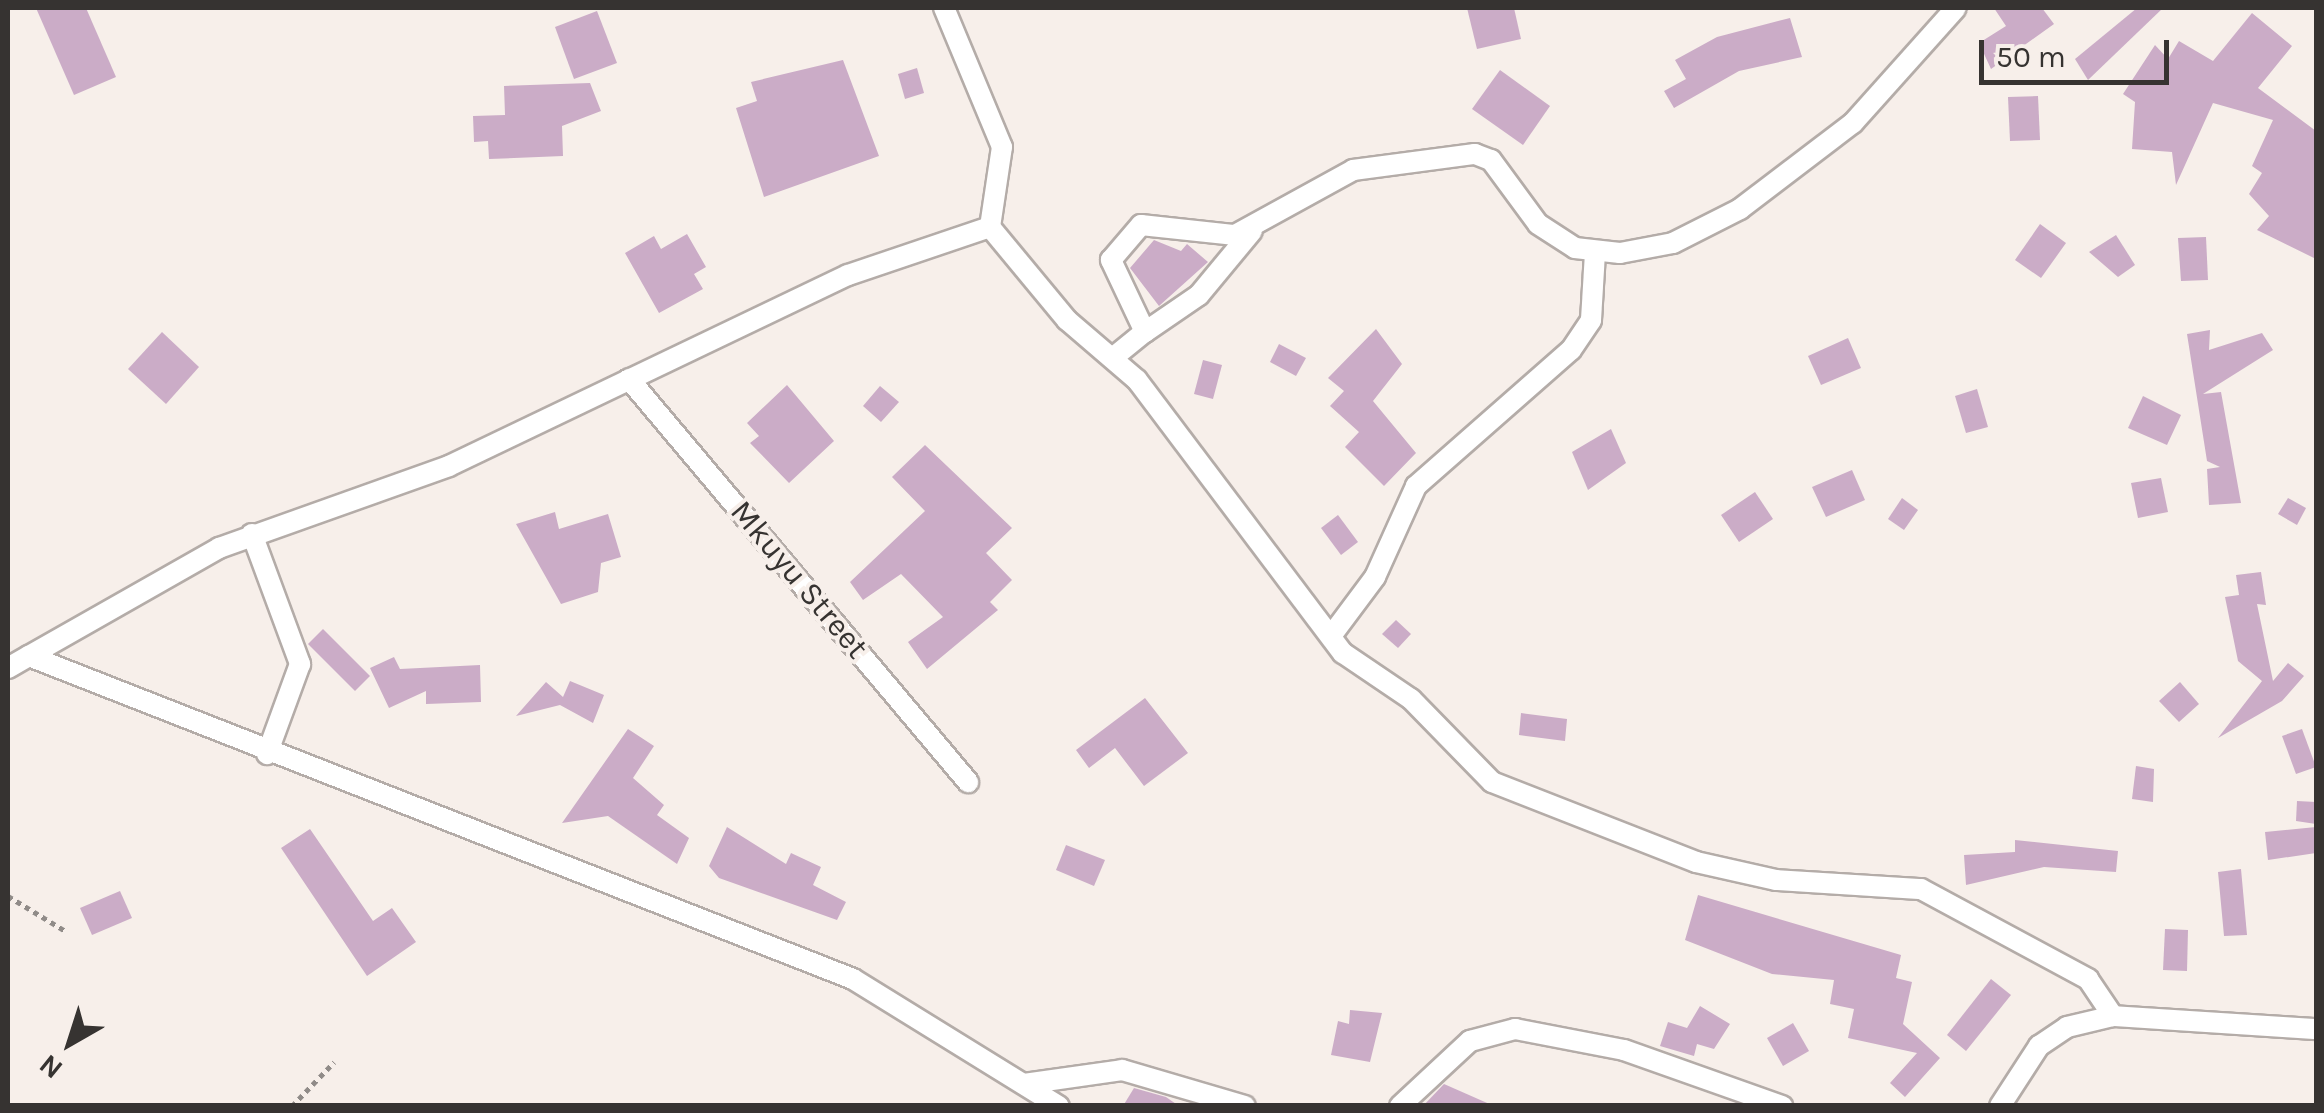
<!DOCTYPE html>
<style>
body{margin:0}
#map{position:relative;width:2324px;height:1113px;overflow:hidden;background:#f7efea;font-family:Karla,sans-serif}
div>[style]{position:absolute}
.building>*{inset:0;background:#cbacc7}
.path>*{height:5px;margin-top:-2.5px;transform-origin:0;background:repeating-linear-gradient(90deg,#908b88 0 5px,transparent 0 10px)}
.roads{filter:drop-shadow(2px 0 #b4aca8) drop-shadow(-2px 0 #b4aca8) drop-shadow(0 2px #b4aca8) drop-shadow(0 -2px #b4aca8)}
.street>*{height:20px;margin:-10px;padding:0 10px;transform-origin:10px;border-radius:10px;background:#fff}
span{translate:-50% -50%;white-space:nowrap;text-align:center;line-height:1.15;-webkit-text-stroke:8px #f7efea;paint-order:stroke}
.street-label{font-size:32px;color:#363331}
.frame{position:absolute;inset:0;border:10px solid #363331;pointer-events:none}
.north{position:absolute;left:20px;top:993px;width:100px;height:100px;-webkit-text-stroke:8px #f7efea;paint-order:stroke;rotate:219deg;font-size:28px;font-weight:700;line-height:40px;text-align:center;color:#363331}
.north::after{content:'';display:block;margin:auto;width:35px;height:45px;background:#363331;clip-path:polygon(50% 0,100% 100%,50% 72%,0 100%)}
.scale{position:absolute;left:1979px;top:40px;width:190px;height:45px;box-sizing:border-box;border:5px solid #363331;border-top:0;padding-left:12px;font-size:30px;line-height:35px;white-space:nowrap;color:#363331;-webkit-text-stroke:8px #f7efea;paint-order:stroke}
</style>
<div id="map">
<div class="building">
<i style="clip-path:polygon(36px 8px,86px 8px,116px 77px,74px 95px)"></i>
<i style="clip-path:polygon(1467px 8px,1514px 8px,1521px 39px,1477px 49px)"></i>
<i style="clip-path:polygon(1994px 8px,2042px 8px,2054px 24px,1991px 69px,1979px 43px,2006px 26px)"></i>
<i style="clip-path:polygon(2137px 8px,2163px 8px,2088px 80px,2075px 59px)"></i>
<i style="clip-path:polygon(597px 11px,617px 63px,574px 79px,555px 27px)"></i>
<i style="clip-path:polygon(2252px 13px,2292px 46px,2258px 88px,2316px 131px,2316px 259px,2257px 230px,2269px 216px,2249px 194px,2262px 173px,2252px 166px,2273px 120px,2213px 103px,2176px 185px,2172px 152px,2132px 149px,2135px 102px,2123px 94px,2155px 45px,2168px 59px,2179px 41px,2213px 61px)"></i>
<i style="clip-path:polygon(1790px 18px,1802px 57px,1739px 71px,1674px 108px,1664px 91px,1686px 79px,1675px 60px,1717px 37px)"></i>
<i style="clip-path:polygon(843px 60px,879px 156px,764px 197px,736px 108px,757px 101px,751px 82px)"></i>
<i style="clip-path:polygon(917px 68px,924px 93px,905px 99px,898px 74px)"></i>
<i style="clip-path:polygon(1500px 70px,1550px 106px,1523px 145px,1472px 109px)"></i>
<i style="clip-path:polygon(590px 83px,601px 111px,562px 126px,563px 156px,489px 159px,488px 141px,474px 142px,473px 116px,505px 115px,504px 86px)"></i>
<i style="clip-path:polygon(2038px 96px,2040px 140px,2010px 141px,2008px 97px)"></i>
<i style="clip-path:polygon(2040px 224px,2066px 243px,2041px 278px,2015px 260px)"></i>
<i style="clip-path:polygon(687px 234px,706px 267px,694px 274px,703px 289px,659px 313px,625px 253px,654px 236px,661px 249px)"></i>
<i style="clip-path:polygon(2116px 235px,2135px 265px,2118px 277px,2089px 252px)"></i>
<i style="clip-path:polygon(2206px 237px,2208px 280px,2181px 281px,2178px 238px)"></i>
<i style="clip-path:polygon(1154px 240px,1181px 251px,1187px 244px,1208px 262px,1159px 306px,1130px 268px)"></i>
<i style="clip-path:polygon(1376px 329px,1402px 364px,1373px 401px,1416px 453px,1384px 486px,1345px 447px,1359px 432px,1330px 406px,1344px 391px,1328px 378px)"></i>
<i style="clip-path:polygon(2210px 330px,2209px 350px,2262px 333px,2273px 350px,2203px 394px,2221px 392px,2241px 503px,2209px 505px,2207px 469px,2220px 467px,2207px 461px,2187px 334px)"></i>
<i style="clip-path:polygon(162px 332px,199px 367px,166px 404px,128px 369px)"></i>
<i style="clip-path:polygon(1848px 338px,1861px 368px,1821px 385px,1808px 356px)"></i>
<i style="clip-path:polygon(1279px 344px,1306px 358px,1296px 376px,1270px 362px)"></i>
<i style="clip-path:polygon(1203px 360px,1222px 365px,1213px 399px,1194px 394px)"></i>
<i style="clip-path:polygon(787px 385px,834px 441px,789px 483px,750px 443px,759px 436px,747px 423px)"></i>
<i style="clip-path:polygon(880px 386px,899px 402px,881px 422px,863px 406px)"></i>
<i style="clip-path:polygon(1977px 389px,1988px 427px,1966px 433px,1955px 396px)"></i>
<i style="clip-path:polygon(2143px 396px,2181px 415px,2167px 445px,2128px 428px)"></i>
<i style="clip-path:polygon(1611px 429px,1626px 463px,1588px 490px,1572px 452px)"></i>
<i style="clip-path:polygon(925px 445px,1012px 528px,986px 553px,1012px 580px,990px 602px,998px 610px,927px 669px,908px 642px,943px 617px,901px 574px,863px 600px,850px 582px,925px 511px,892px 477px)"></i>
<i style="clip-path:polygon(1852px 470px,1865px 500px,1826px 517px,1812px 487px)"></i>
<i style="clip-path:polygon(2161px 478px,2168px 512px,2138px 518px,2131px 483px)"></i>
<i style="clip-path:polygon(1755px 492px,1773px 519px,1739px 542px,1721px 515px)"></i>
<i style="clip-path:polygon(1902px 498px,1918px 510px,1904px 530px,1888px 519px)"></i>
<i style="clip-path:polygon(2288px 498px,2306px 508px,2297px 525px,2278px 514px)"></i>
<i style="clip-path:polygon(555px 512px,559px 529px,608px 514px,621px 557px,601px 563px,598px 592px,561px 604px,516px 524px)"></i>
<i style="clip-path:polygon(1338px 515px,1358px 542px,1341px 555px,1321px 528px)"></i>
<i style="clip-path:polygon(2261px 572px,2266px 605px,2257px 604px,2273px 681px,2288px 663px,2304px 676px,2282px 701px,2218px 738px,2262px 681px,2238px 661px,2225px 597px,2239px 595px,2236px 575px)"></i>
<i style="clip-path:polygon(1396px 620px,1411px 634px,1398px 648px,1382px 634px)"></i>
<i style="clip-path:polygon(323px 629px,370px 676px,355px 691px,308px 644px)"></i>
<i style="clip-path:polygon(394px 657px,400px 669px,480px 665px,481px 702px,426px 704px,426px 691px,389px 708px,370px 668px)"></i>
<i style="clip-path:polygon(570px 681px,604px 695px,593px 723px,560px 705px,516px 716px,546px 682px,563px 697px)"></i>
<i style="clip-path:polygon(2180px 682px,2199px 704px,2179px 722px,2159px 701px)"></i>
<i style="clip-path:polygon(1145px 698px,1188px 753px,1144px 786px,1115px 748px,1089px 768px,1076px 750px)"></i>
<i style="clip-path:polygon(1521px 713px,1567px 719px,1565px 741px,1519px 735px)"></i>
<i style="clip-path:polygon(628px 729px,654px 746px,633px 778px,664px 805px,657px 815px,689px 838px,677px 864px,608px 816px,562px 823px)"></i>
<i style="clip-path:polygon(2302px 729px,2316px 767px,2296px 774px,2282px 736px)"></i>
<i style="clip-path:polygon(2136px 766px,2154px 769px,2153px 802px,2132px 799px)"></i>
<i style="clip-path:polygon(2297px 801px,2316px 802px,2316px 824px,2296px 821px)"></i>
<i style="clip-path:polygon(727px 827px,786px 864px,791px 853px,821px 867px,813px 885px,846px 902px,837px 920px,719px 878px,709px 866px)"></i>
<i style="clip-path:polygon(2316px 827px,2316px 853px,2268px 860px,2265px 832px)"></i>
<i style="clip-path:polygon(310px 829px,373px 921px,392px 908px,416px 942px,367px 976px,281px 848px)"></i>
<i style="clip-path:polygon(2015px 840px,2118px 851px,2116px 872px,2044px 867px,1966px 885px,1964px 855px,2015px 852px)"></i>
<i style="clip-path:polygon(1066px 845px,1105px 860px,1094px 886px,1056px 870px)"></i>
<i style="clip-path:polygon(2241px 869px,2247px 935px,2224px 936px,2218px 872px)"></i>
<i style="clip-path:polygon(120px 891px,132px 918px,92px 935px,80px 908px)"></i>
<i style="clip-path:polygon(1698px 895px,1901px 955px,1896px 978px,1912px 982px,1903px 1024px,1940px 1058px,1905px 1097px,1890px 1083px,1917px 1053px,1848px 1038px,1854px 1009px,1830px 1004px,1834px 980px,1772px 974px,1685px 940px)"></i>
<i style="clip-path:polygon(2165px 929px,2188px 930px,2187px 971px,2163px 970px)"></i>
<i style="clip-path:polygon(1991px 979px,2011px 995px,1966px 1051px,1947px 1035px)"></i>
<i style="clip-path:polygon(1700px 1006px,1730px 1024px,1714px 1049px,1697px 1044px,1694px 1056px,1660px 1046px,1668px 1022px,1687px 1028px)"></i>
<i style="clip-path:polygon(1350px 1010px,1382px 1013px,1370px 1062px,1331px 1055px,1338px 1021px,1349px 1024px)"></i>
<i style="clip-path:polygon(1793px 1023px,1809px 1051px,1783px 1066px,1767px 1038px)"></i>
<i style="clip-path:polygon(1444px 1084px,1494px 1106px,1423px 1106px)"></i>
<i style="clip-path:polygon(1134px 1088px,1166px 1097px,1179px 1106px,1123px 1106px)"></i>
</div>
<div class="path">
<i style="left:8px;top:896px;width:69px;rotate:31.4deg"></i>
<i style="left:292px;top:1106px;width:61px;rotate:-46.3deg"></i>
</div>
<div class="roads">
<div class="street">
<i style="left:990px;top:227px;width:121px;rotate:50.4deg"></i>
<i style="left:1067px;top:320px;width:92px;rotate:40.6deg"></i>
<i style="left:1137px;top:380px;width:342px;rotate:53deg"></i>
<i style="left:1343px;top:653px;width:82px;rotate:34.1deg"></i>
<i style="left:1411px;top:699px;width:116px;rotate:45.7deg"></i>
<i style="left:1492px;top:782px;width:219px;rotate:21.4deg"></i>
<i style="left:1696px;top:862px;width:82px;rotate:12.7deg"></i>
<i style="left:1776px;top:880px;width:145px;rotate:3.6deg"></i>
<i style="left:1921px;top:889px;width:190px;rotate:28.3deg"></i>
<i style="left:2088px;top:979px;width:45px;rotate:56deg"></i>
<i style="left:1145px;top:332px;width:65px;rotate:-34.4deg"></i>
<i style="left:1199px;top:295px;width:83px;rotate:-50.4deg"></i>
<i style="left:1115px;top:356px;width:38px;rotate:-39deg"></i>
<i style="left:1145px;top:332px;width:80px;rotate:-115.3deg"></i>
<i style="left:1111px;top:260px;width:46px;rotate:-49.4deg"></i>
<i style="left:1141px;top:225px;width:95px;rotate:6.1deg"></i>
<i style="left:1235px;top:235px;width:135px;rotate:-28.8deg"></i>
<i style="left:1353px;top:170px;width:123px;rotate:-7.5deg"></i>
<i style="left:1475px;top:154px;width:17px;rotate:21deg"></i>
<i style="left:1491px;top:160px;width:79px;rotate:53.7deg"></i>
<i style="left:1538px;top:224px;width:44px;rotate:33deg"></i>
<i style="left:1575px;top:248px;width:45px;rotate:6.3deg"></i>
<i style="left:1620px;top:253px;width:54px;rotate:-10.7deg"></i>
<i style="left:1673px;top:243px;width:75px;rotate:-26.9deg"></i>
<i style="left:1740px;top:209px;width:142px;rotate:-37.3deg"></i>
<i style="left:1853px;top:123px;width:154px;rotate:-48.2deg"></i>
<i style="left:629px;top:379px;width:527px;rotate:49.93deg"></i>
<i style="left:252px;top:534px;width:139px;rotate:69.7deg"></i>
<i style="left:300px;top:664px;width:96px;rotate:110.1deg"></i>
<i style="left:1331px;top:636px;width:74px;rotate:-53.3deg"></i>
<i style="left:1375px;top:577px;width:100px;rotate:-65.7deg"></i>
<i style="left:1416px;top:486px;width:206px;rotate:-41.3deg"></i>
<i style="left:1571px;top:350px;width:36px;rotate:-56deg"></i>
<i style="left:1591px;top:320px;width:67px;rotate:-86.6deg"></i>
<i style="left:29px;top:656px;width:219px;rotate:-29.6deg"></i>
<i style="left:219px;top:548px;width:244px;rotate:-19.6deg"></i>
<i style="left:449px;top:466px;width:442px;rotate:-25.6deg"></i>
<i style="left:848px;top:275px;width:150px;rotate:-18.7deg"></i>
<i style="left:990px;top:227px;width:81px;rotate:-81.5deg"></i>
<i style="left:1002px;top:147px;width:151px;rotate:-112.6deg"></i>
<i style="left:8px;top:668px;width:24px;rotate:-30deg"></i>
<i style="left:29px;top:656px;width:885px;rotate:21.4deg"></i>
<i style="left:853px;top:979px;width:242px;rotate:31.7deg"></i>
<i style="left:1024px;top:1084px;width:99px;rotate:-8.1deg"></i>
<i style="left:1122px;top:1070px;width:128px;rotate:16.3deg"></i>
<i style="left:1400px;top:1106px;width:96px;rotate:-42.9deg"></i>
<i style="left:1470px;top:1041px;width:47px;rotate:-14.9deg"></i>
<i style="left:1515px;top:1029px;width:111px;rotate:10.9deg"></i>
<i style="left:1624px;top:1050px;width:168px;rotate:19.5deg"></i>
<i style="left:2000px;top:1106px;width:72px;rotate:-57deg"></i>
<i style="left:2039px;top:1046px;width:34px;rotate:-34deg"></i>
<i style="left:2067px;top:1027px;width:47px;rotate:-13.4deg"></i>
<i style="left:2113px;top:1016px;width:203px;rotate:3.7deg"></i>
</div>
</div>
<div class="street-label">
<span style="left:799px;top:580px;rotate:50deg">Mkuyu Street</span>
</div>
<div class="frame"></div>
<div class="north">N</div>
<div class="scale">50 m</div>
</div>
